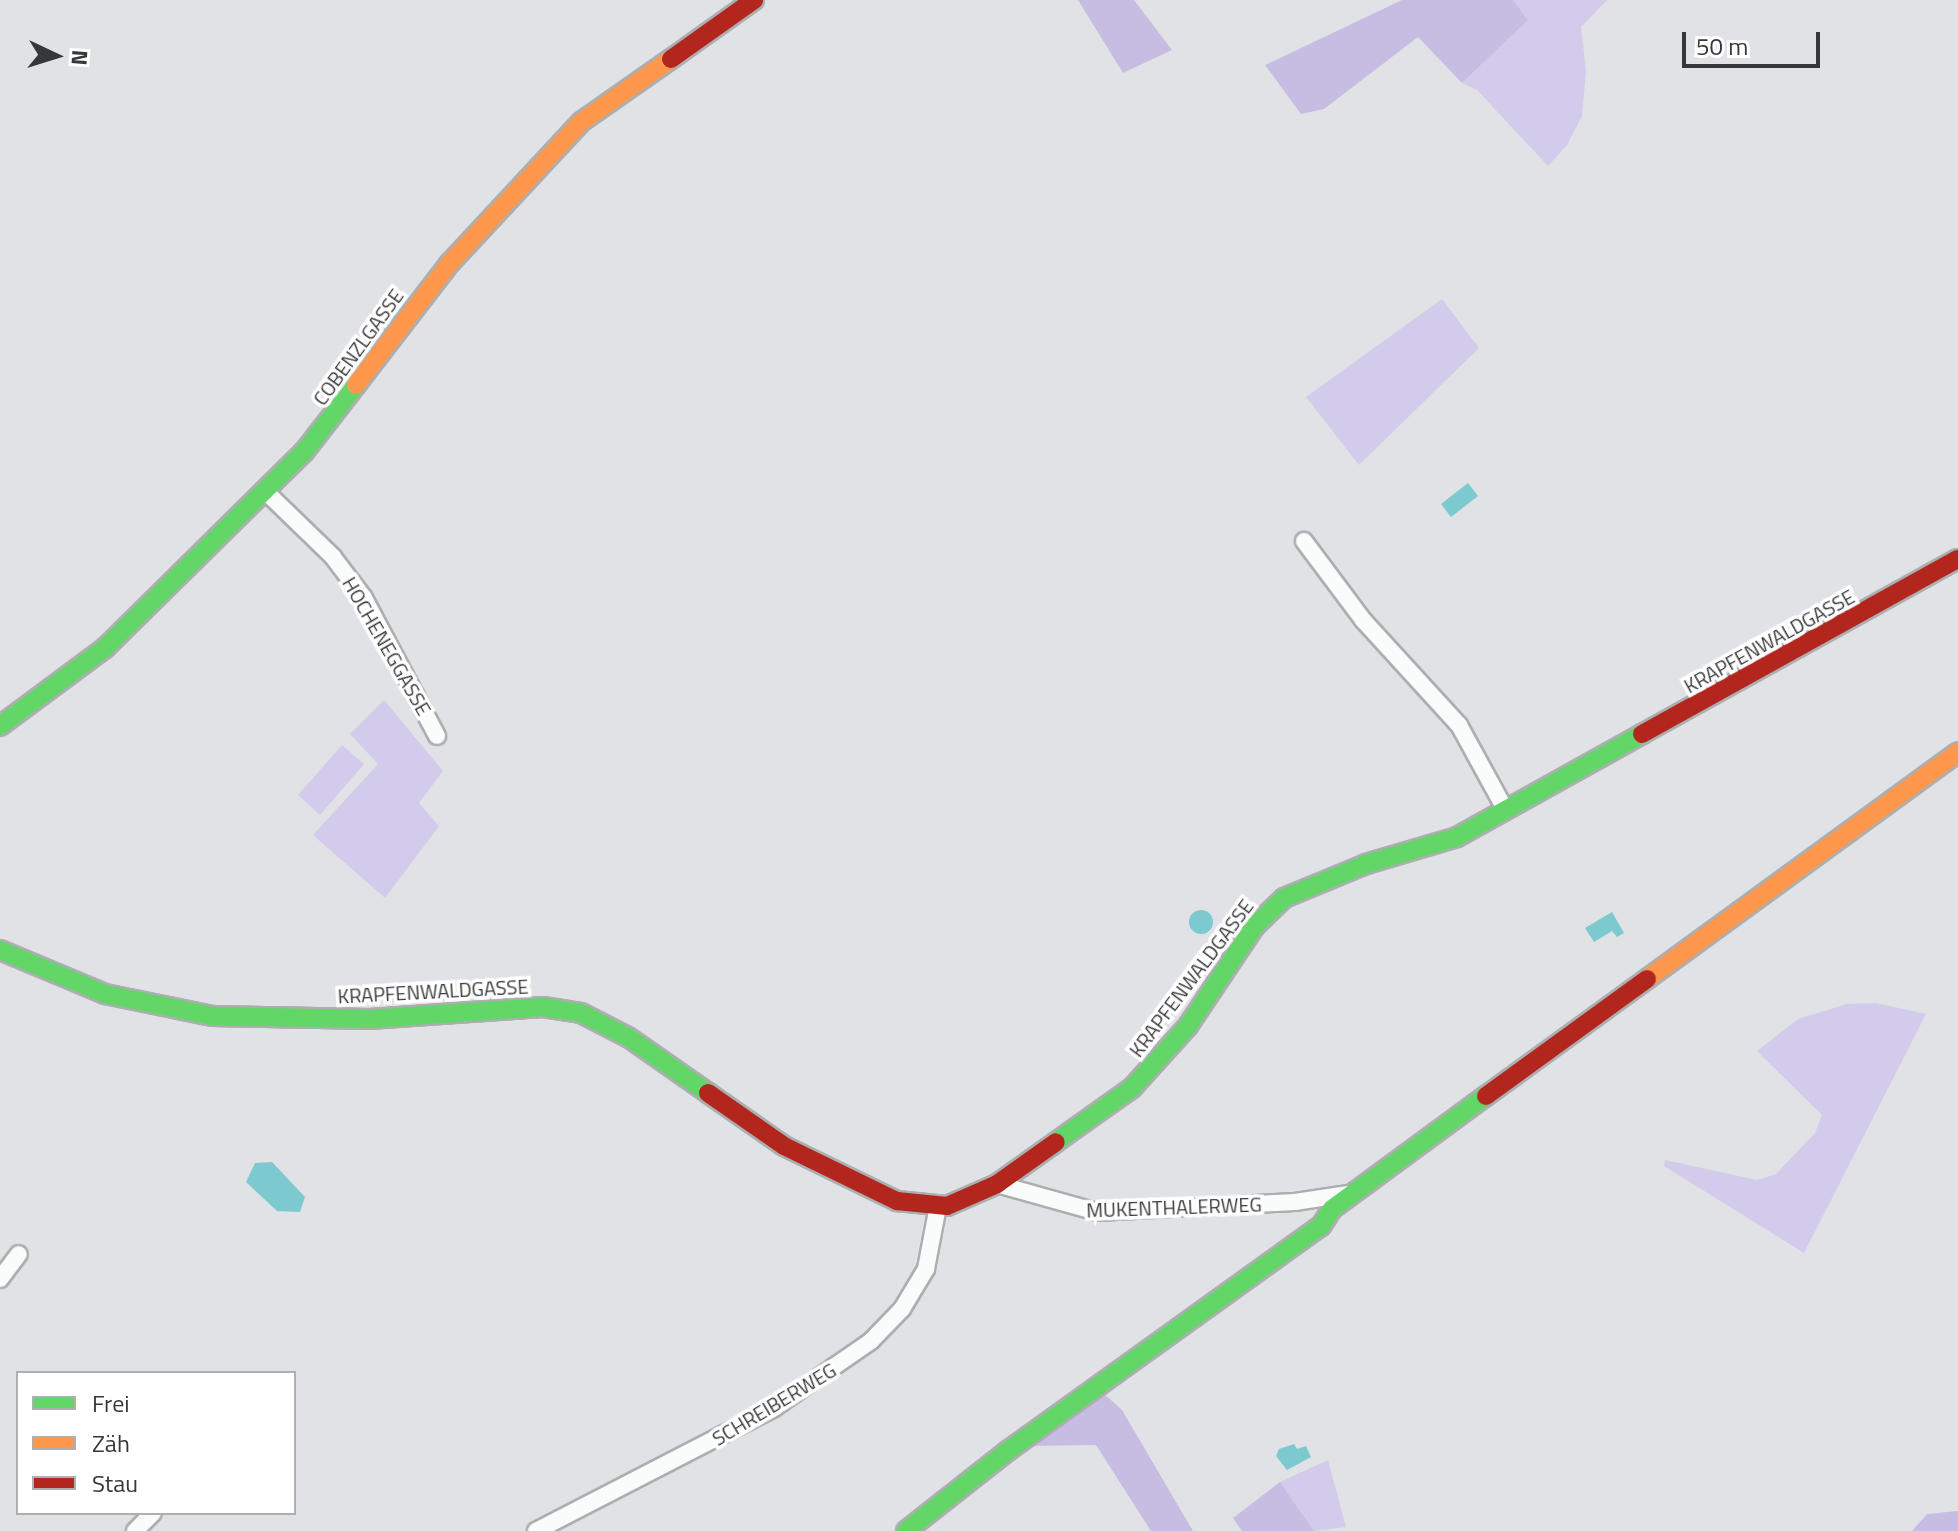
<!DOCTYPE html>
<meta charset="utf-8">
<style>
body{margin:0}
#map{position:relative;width:1958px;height:1531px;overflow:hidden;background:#e0e2e5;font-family:"Titillium Web",sans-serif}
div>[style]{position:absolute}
.green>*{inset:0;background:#d2cbeb}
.forest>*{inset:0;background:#c7bde3}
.water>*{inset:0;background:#7dc9d0}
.round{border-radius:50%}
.roads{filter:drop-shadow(2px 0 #acaeb0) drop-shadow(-2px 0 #acaeb0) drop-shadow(0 2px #acaeb0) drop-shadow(0 -2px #acaeb0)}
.street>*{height:16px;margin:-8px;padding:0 8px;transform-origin:8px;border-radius:8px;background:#fafbfb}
.fast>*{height:18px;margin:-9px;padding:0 9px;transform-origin:9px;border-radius:9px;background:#63d668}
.slow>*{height:18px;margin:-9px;padding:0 9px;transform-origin:9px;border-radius:9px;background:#ff974d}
.jam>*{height:18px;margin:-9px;padding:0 9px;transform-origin:9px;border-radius:9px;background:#b3261e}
span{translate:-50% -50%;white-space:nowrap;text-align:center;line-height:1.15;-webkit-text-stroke:7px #fff;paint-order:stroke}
.street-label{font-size:20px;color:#353738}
.legend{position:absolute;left:16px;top:1371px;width:280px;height:144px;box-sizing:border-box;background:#fff;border:2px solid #aeafaf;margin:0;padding:10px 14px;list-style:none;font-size:24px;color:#353738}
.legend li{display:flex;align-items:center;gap:16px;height:40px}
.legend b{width:40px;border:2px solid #aeafaf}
.north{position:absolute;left:16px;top:16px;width:80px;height:80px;-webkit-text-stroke:6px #fff;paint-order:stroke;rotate:94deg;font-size:22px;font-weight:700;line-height:32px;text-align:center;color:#353738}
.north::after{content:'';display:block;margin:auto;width:28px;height:36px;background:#353738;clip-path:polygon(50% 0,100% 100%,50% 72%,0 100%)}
.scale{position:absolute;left:1682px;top:32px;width:138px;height:36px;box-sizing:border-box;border:4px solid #353738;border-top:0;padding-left:10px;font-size:24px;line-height:28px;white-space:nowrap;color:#353738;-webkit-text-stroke:6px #fff;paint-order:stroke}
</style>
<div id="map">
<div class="green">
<i style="clip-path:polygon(1513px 0,1607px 0,1581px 27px,1586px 71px,1582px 116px,1567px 145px,1548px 166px,1477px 90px,1462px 83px,1528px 20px)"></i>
<i style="clip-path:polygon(1442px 299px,1479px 348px,1359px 465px,1306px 397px)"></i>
<i style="clip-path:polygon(384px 700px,443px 771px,419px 803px,439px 826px,385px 898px,313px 835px,378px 764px,350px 734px)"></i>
<i style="clip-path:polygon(342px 745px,364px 764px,320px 815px,298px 795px)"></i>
<i style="clip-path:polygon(1876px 1003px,1926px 1014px,1804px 1253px,1664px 1166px,1665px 1160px,1757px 1180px,1776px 1174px,1815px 1133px,1822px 1115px,1757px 1051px,1798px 1019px,1847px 1004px)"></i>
<i style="clip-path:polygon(1328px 1460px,1346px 1527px,1314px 1531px,1280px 1482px)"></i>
</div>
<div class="forest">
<i style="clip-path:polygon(1078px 0,1134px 0,1172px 50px,1123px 73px)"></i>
<i style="clip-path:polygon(1402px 0,1513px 0,1528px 20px,1462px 83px,1418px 37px,1324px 109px,1301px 114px,1265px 65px)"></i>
<i style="clip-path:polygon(1102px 1392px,1122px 1410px,1193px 1531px,1151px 1531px,1096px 1445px,1025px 1446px)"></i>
<i style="clip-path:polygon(1280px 1482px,1314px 1531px,1242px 1531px,1233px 1518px)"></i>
<i style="clip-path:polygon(1958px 1511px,1958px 1531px,1912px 1531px,1927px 1514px)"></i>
</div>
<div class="water">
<i style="clip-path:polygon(1468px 483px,1478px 496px,1451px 517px,1441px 504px)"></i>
<i class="round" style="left:1189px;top:910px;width:24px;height:24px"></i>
<i style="clip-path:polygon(1612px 912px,1624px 933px,1617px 937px,1612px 931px,1594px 942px,1585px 928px)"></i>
<i style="clip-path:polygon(272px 1162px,305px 1197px,300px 1212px,277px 1211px,246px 1182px,255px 1163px)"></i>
<i style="clip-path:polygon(1294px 1444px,1297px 1449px,1306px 1446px,1311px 1457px,1287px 1470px,1276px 1456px,1279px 1449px)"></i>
</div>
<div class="roads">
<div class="street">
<i style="left:265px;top:491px;width:95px;rotate:44.1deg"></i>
<i style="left:333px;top:557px;width:51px;rotate:52.9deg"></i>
<i style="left:364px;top:598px;width:156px;rotate:62.1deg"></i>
<i style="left:1304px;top:541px;width:99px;rotate:53.2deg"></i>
<i style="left:1363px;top:620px;width:142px;rotate:47.6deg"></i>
<i style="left:1459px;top:725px;width:96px;rotate:61.3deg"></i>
<i style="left:997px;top:1184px;width:104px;rotate:15.6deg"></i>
<i style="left:1097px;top:1212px;width:198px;rotate:-2.9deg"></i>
<i style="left:1295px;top:1202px;width:54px;rotate:-8.6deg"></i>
<i style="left:0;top:1279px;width:31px;rotate:-53deg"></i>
<i style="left:135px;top:1531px;width:25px;rotate:-45deg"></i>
<i style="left:536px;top:1531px;width:268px;rotate:-27.3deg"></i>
<i style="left:774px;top:1408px;width:118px;rotate:-34.6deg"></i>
<i style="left:871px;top:1341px;width:45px;rotate:-45.9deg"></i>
<i style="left:902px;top:1309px;width:47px;rotate:-59deg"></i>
<i style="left:926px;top:1269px;width:64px;rotate:-79.2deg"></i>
</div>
<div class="fast">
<i style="left:0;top:726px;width:131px;rotate:-36.6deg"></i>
<i style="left:105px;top:648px;width:279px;rotate:-44.6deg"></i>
<i style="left:304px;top:452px;width:85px;rotate:-52.2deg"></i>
<i style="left:0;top:950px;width:114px;rotate:22.7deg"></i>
<i style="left:105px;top:994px;width:109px;rotate:11.6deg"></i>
<i style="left:212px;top:1016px;width:158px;rotate:1.1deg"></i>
<i style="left:370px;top:1019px;width:173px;rotate:-4deg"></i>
<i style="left:543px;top:1007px;width:38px;rotate:9deg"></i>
<i style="left:581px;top:1013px;width:53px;rotate:27.1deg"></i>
<i style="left:628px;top:1037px;width:98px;rotate:35deg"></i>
<i style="left:1056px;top:1142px;width:93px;rotate:-35.4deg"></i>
<i style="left:1132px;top:1088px;width:84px;rotate:-47.9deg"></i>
<i style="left:1188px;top:1026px;width:120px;rotate:-56.2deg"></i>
<i style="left:1255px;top:926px;width:40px;rotate:-44deg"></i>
<i style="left:1284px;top:898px;width:89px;rotate:-22.5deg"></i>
<i style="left:1366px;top:864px;width:95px;rotate:-16.5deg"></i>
<i style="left:1457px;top:837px;width:212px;rotate:-29.1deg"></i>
<i style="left:906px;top:1531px;width:131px;rotate:-38.2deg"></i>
<i style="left:1009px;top:1450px;width:384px;rotate:-35.7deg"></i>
<i style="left:1321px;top:1226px;width:20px;rotate:-57deg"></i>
<i style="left:1332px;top:1209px;width:191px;rotate:-36.3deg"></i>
</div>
<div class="slow">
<i style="left:356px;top:385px;width:154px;rotate:-52.4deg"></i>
<i style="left:450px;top:263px;width:192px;rotate:-47.1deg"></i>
<i style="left:581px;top:122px;width:110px;rotate:-35deg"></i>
<i style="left:1647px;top:979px;width:385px;rotate:-36.1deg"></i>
</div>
<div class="jam">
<i style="left:671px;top:59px;width:102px;rotate:-35.4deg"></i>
<i style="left:1642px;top:734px;width:361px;rotate:-29deg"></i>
<i style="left:708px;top:1093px;width:93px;rotate:34.9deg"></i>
<i style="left:784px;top:1146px;width:126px;rotate:26deg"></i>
<i style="left:897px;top:1201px;width:50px;rotate:5.7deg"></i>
<i style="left:947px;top:1206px;width:55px;rotate:-23.7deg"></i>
<i style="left:997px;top:1184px;width:72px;rotate:-35.4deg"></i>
<i style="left:1486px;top:1096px;width:199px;rotate:-36deg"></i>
</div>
</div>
<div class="street-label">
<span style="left:358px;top:347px;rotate:-54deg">COBENZLGASSE</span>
<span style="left:1769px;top:641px;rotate:-29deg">KRAPFENWALDGASSE</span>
<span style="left:387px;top:646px;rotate:60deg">HOCHENEGGASSE</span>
<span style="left:1191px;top:978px;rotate:-53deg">KRAPFENWALDGASSE</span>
<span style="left:433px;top:991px;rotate:-3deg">KRAPFENWALDGASSE</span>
<span style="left:1174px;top:1207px;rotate:-2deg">MUKENTHALERWEG</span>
<span style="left:774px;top:1404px;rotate:-31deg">SCHREIBERWEG</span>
</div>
<ul class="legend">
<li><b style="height:10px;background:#63d668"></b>Frei</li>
<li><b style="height:10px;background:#ff974d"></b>Zäh</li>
<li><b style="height:10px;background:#b3261e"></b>Stau</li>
</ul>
<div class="north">N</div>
<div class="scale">50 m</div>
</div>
